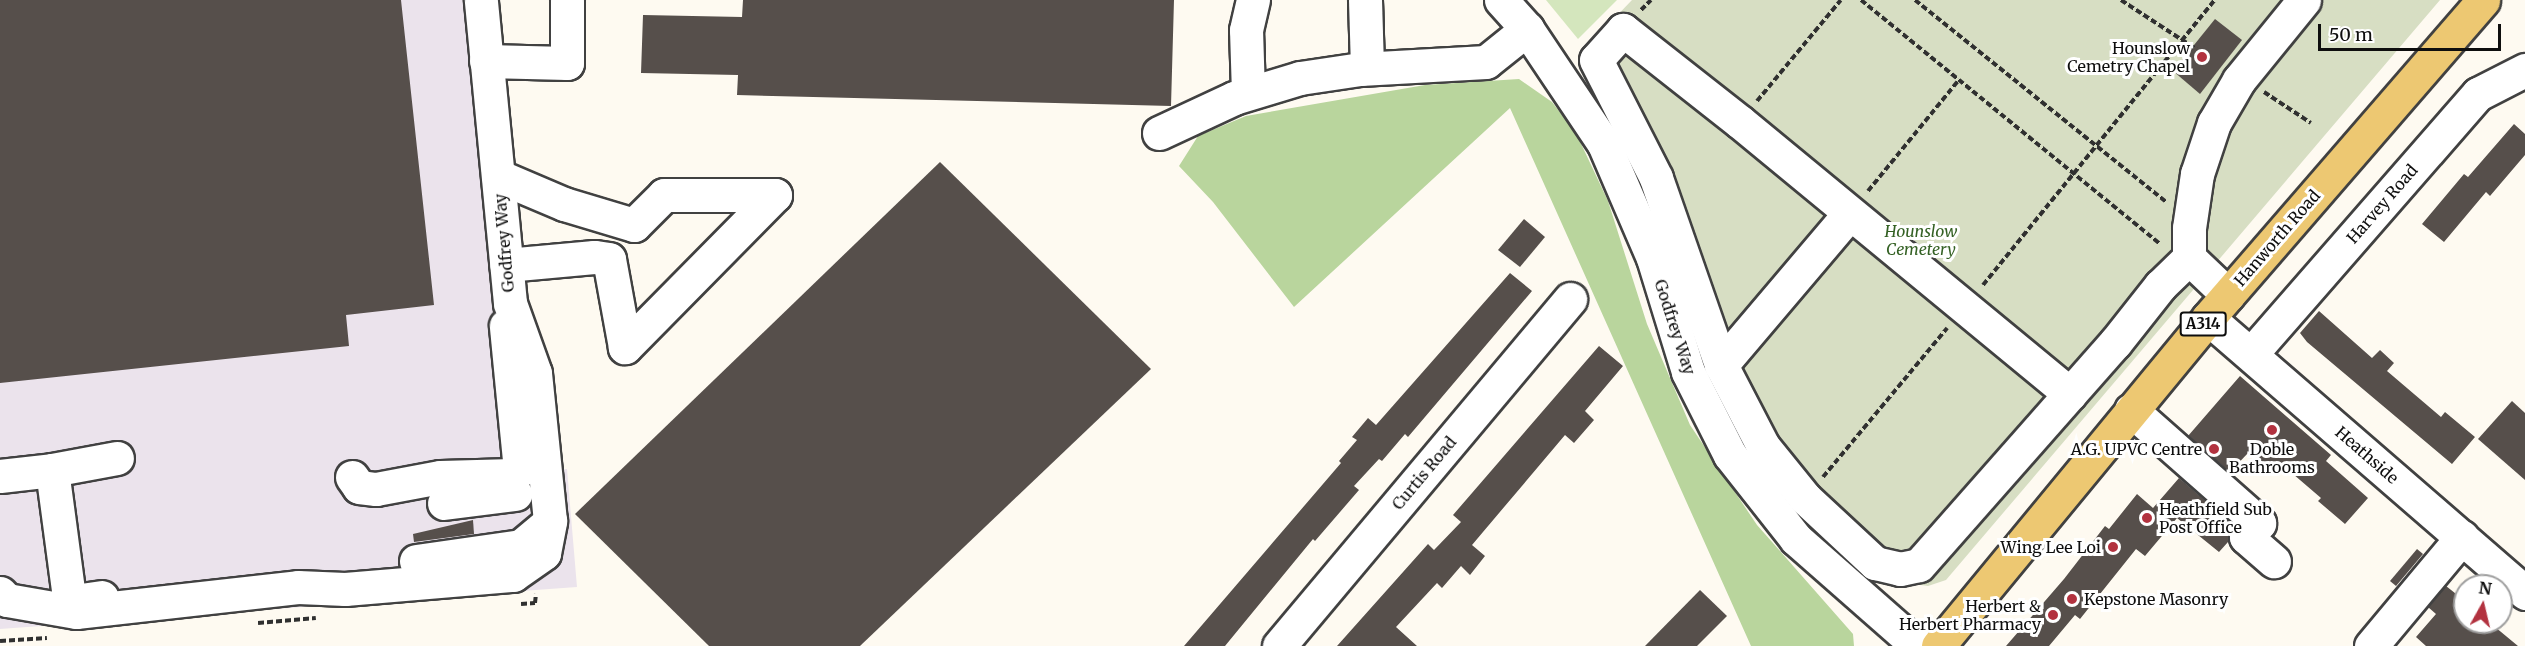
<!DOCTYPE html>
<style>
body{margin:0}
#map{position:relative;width:2525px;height:646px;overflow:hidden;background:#fefaf1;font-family:Merriweather,serif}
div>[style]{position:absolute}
.industrial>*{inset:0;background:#ebe3ec}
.green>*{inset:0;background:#d4e6bd}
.forest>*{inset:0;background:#b9d59d}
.cemetery>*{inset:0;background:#d7dec3}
.building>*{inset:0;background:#564f4b}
.path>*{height:4px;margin-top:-2px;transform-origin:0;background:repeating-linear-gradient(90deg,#303030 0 6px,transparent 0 9px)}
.roads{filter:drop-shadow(2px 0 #414141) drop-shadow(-2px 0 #414141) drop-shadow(0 2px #414141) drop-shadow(0 -2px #414141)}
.minor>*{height:33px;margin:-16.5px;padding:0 16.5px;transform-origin:16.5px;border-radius:16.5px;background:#fff}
.major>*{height:33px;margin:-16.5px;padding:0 16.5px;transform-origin:16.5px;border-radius:16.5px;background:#edc872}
.dots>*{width:16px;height:16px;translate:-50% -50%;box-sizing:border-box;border:3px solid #fff;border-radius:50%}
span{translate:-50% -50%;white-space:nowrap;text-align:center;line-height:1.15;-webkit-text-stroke:6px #fff;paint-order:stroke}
.shield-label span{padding:2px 4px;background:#fff;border:2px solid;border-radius:4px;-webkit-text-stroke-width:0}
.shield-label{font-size:15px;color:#0e0e0e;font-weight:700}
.poi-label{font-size:16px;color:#0e0e0e}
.right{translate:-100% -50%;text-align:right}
.left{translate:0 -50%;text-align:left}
.street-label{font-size:16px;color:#0e0e0e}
.park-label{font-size:16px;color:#346124;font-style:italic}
.north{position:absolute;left:2453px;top:574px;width:60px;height:60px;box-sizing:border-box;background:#fff;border:2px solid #9f9f9f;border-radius:50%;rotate:8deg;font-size:16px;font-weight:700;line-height:24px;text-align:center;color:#0e0e0e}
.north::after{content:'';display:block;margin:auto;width:21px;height:27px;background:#b2323f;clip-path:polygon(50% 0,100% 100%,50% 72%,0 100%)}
.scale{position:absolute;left:2318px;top:24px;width:183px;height:27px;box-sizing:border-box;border:3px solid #0e0e0e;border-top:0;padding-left:8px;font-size:18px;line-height:21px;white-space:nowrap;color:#0e0e0e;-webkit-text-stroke:4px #fff;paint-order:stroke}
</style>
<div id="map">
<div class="industrial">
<i style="clip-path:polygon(0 0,470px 0,517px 473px,567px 469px,577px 587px,0 629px)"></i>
</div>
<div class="green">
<i style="clip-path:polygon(1546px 0,1617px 0,1578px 39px)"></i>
</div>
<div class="forest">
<i style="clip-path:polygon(1519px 79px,1552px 102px,1576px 133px,1608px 201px,1647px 324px,1690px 425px,1757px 525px,1853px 634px,1854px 646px,1751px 646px,1510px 108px,1294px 307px,1213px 202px,1179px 166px,1198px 136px,1246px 116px,1425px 85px)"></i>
</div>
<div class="cemetery">
<i style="clip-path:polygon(1632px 0,2440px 0,1946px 580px,1928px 586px,1906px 583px,1795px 502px,1644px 167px,1582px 52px)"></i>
</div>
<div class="building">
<i style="clip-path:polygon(0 0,401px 0,434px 305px,346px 315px,349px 346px,0 383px)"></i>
<i style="clip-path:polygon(743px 0,1174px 0,1171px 106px,737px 95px,738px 75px,641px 73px,643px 15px,742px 17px)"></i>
<i style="clip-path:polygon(2215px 19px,2242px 40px,2200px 94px,2173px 71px)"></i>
<i style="clip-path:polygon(2514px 124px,2525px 134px,2525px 155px,2490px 196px,2486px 192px,2444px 242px,2422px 224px,2464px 174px,2468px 177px)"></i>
<i style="clip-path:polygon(940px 162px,1151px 369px,860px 646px,709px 646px,575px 514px)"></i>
<i style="clip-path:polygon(1524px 219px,1545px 237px,1520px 267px,1498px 250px)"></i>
<i style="clip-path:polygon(1510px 273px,1532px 291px,1408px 437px,1405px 434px,1382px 461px,1379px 459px,1354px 486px,1359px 490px,1315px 541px,1313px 539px,1225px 646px,1184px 646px,1341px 463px,1339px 461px,1357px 440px,1352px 437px,1368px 418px,1376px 425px)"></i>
<i style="clip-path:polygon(2319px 311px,2372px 358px,2380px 350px,2394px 363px,2387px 371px,2441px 417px,2445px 412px,2475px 437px,2452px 464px,2307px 342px,2300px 333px)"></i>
<i style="clip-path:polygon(1599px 346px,1623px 366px,1585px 411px,1594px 420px,1574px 443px,1565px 435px,1472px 545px,1485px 556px,1470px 575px,1461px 566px,1442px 588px,1437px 583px,1396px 627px,1417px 646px,1337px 646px,1428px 544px,1434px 550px,1461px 522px,1453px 515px)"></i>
<i style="clip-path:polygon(2240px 376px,2331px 455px,2326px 461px,2368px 498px,2345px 524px,2318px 501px,2321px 498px,2279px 462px,2270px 472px,2248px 453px,2230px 472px,2188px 436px)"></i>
<i style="clip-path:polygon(2512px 401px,2525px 413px,2525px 480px,2478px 439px)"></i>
<i style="clip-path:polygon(2179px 478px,2232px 524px,2228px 532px,2228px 542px,2219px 552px,2177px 518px,2145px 556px,2136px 549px,2080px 619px,2075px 615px,2049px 646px,2006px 646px,2064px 579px,2105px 526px,2109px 529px,2137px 494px,2153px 508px)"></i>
<i style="clip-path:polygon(473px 520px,474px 534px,414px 542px,413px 534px)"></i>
<i style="clip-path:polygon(2417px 549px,2423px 554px,2396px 586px,2390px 581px)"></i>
<i style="clip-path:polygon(2446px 586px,2465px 601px,2465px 622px,2489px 622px,2518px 646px,2426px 646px,2416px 637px,2436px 614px,2428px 607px)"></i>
<i style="clip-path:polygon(1700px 590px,1727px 616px,1697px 646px,1645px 646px)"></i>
</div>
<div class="path">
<i style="left:1861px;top:0;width:386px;rotate:39.2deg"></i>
<i style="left:1915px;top:0;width:322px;rotate:38.8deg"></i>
<i style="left:2121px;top:0;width:90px;rotate:33.2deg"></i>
<i style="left:1641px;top:10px;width:14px;rotate:-45deg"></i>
<i style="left:2264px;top:92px;width:56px;rotate:33.4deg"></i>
<i style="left:1757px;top:101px;width:131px;rotate:-50.3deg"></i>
<i style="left:1868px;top:191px;width:144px;rotate:-50.7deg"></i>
<i style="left:1983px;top:285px;width:367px;rotate:-50.9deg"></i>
<i style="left:1823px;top:477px;width:194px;rotate:-50.2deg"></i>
<i style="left:521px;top:604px;width:14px;rotate:-4deg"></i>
<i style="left:535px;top:603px;width:9px;rotate:-84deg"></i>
<i style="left:258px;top:623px;width:58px;rotate:-4.9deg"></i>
<i style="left:0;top:641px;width:47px;rotate:-3.7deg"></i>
</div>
<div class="roads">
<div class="minor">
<i style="left:1365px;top:0;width:68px;rotate:88.3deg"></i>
<i style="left:1501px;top:0;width:39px;rotate:48deg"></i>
<i style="left:1527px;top:29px;width:138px;rotate:56.2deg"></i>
<i style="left:1604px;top:144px;width:124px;rotate:66.7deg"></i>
<i style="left:1653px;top:258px;width:119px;rotate:72.9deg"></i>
<i style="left:1688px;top:372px;width:93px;rotate:63.2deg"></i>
<i style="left:1730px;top:455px;width:107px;rotate:51.8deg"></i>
<i style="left:1796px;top:539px;width:162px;rotate:41.3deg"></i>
<i style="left:486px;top:61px;width:81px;rotate:1.4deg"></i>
<i style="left:567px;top:63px;width:63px;rotate:-90deg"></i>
<i style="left:1248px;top:93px;width:63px;rotate:-91.8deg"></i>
<i style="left:1246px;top:30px;width:31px;rotate:-77deg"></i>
<i style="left:1159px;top:133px;width:83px;rotate:-25deg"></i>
<i style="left:1234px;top:98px;width:69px;rotate:-16.9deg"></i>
<i style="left:1300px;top:78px;width:61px;rotate:-8.5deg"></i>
<i style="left:1360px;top:69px;width:126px;rotate:-3.2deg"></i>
<i style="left:1486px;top:62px;width:53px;rotate:-38.8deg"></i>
<i style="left:498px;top:176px;width:72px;rotate:23deg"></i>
<i style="left:564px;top:204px;width:73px;rotate:16.7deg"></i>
<i style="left:634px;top:225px;width:42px;rotate:-45deg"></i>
<i style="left:664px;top:195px;width:111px"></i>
<i style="left:775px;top:195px;width:214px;rotate:134.6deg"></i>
<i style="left:625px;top:347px;width:89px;rotate:-100.3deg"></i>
<i style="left:609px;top:259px;width:15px;rotate:-172deg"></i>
<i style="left:594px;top:257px;width:88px;rotate:174.8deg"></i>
<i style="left:2228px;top:295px;width:54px;rotate:-136.5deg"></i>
<i style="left:2189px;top:258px;width:30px;rotate:-90deg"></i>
<i style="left:2189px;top:228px;width:55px;rotate:-81.6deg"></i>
<i style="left:2197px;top:174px;width:54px;rotate:-71.6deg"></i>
<i style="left:2214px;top:123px;width:50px;rotate:-59.8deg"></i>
<i style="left:2239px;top:80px;width:103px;rotate:-50.9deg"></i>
<i style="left:2208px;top:318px;width:420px;rotate:40.9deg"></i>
<i style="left:2251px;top:354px;width:345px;rotate:-48.9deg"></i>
<i style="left:2478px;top:94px;width:53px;rotate:-27.1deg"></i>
<i style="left:1721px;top:365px;width:199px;rotate:-49.7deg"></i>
<i style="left:2070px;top:394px;width:428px;rotate:-140.5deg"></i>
<i style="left:1740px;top:122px;width:149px;rotate:-141.8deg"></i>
<i style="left:1623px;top:30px;width:40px;rotate:132deg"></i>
<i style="left:1596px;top:60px;width:132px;rotate:63deg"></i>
<i style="left:1656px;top:178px;width:198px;rotate:70.8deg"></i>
<i style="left:1721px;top:365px;width:91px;rotate:62.6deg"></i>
<i style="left:1763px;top:446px;width:67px;rotate:51.1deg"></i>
<i style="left:1805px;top:498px;width:96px;rotate:42.9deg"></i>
<i style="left:1875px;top:563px;width:26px;rotate:13deg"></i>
<i style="left:1900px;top:569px;width:19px;rotate:-12deg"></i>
<i style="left:1919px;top:565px;width:296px;rotate:-48.6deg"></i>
<i style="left:2115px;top:343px;width:73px;rotate:-51.7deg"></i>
<i style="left:2160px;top:286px;width:40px;rotate:-44deg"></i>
<i style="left:2131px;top:410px;width:171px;rotate:41.4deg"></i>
<i style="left:2259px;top:523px;width:19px;rotate:133deg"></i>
<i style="left:2246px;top:537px;width:37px;rotate:41deg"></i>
<i style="left:52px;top:470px;width:66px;rotate:-10.5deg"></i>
<i style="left:0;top:476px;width:52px;rotate:-6.6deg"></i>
<i style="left:52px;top:470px;width:129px;rotate:82.4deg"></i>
<i style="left:69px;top:598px;width:6px;rotate:31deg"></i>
<i style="left:74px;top:601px;width:28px;rotate:-8deg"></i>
<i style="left:352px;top:477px;width:12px;rotate:55deg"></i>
<i style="left:359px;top:487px;width:17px;rotate:7deg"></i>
<i style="left:376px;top:489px;width:65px;rotate:-10.6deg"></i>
<i style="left:440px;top:477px;width:73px;rotate:-1.6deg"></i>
<i style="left:513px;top:475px;width:9px;rotate:-36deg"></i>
<i style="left:520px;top:470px;width:145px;rotate:-95.6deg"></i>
<i style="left:444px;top:503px;width:72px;rotate:-7.2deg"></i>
<i style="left:416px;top:561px;width:106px;rotate:-8.1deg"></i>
<i style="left:521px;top:546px;width:34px;rotate:-40deg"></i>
<i style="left:0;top:593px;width:10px;rotate:45deg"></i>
<i style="left:7px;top:600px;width:70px;rotate:9.9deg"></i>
<i style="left:76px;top:612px;width:223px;rotate:-6.4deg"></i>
<i style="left:298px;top:587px;width:47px;rotate:2.4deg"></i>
<i style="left:345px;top:589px;width:169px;rotate:-4.8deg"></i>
<i style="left:513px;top:575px;width:38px;rotate:-35deg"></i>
<i style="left:544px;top:553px;width:33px;rotate:-79deg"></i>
<i style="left:550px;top:521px;width:149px;rotate:-95.8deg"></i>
<i style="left:535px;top:373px;width:74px;rotate:-109.7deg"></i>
<i style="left:510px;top:303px;width:304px;rotate:-95.5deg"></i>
<i style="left:1279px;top:646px;width:453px;rotate:-50deg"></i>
<i style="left:2371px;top:646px;width:142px;rotate:-50.1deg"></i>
</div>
<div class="major">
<i style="left:1938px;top:646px;width:425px;rotate:-50.5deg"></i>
<i style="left:2208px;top:318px;width:420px;rotate:-49.1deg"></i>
</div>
</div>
<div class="dots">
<i style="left:2202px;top:57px;background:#b2323f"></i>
<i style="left:2272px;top:430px;background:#b2323f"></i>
<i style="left:2214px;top:449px;background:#b2323f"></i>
<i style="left:2147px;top:518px;background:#b2323f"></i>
<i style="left:2113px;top:547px;background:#b2323f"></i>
<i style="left:2072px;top:599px;background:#b2323f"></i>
<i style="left:2053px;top:615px;background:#b2323f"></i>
</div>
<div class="shield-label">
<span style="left:2203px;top:324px">A314</span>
</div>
<div class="poi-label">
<span class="right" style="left:2190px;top:57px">Hounslow<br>Cemetry Chapel</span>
<span class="right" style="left:2202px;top:449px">A.G. UPVC Centre</span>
<span style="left:2272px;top:458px">Doble<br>Bathrooms</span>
<span class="left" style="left:2159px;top:518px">Heathfield Sub<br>Post Office</span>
<span class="right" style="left:2101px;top:547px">Wing Lee Loi</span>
<span class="left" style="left:2084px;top:599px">Kepstone Masonry</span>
<span class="right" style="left:2041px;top:615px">Herbert &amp;<br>Herbert Pharmacy</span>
</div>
<div class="street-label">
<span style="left:2382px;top:204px;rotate:-49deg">Harvey Road</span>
<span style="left:2277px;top:238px;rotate:-49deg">Hanworth Road</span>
<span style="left:504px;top:243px;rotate:-95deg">Godfrey Way</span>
<span style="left:1675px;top:327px;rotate:72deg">Godfrey Way</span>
<span style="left:2367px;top:455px;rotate:41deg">Heathside</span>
<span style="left:1424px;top:473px;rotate:-50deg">Curtis Road</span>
</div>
<div class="park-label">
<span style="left:1921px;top:240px">Hounslow<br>Cemetery</span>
</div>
<div class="north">N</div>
<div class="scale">50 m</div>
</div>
